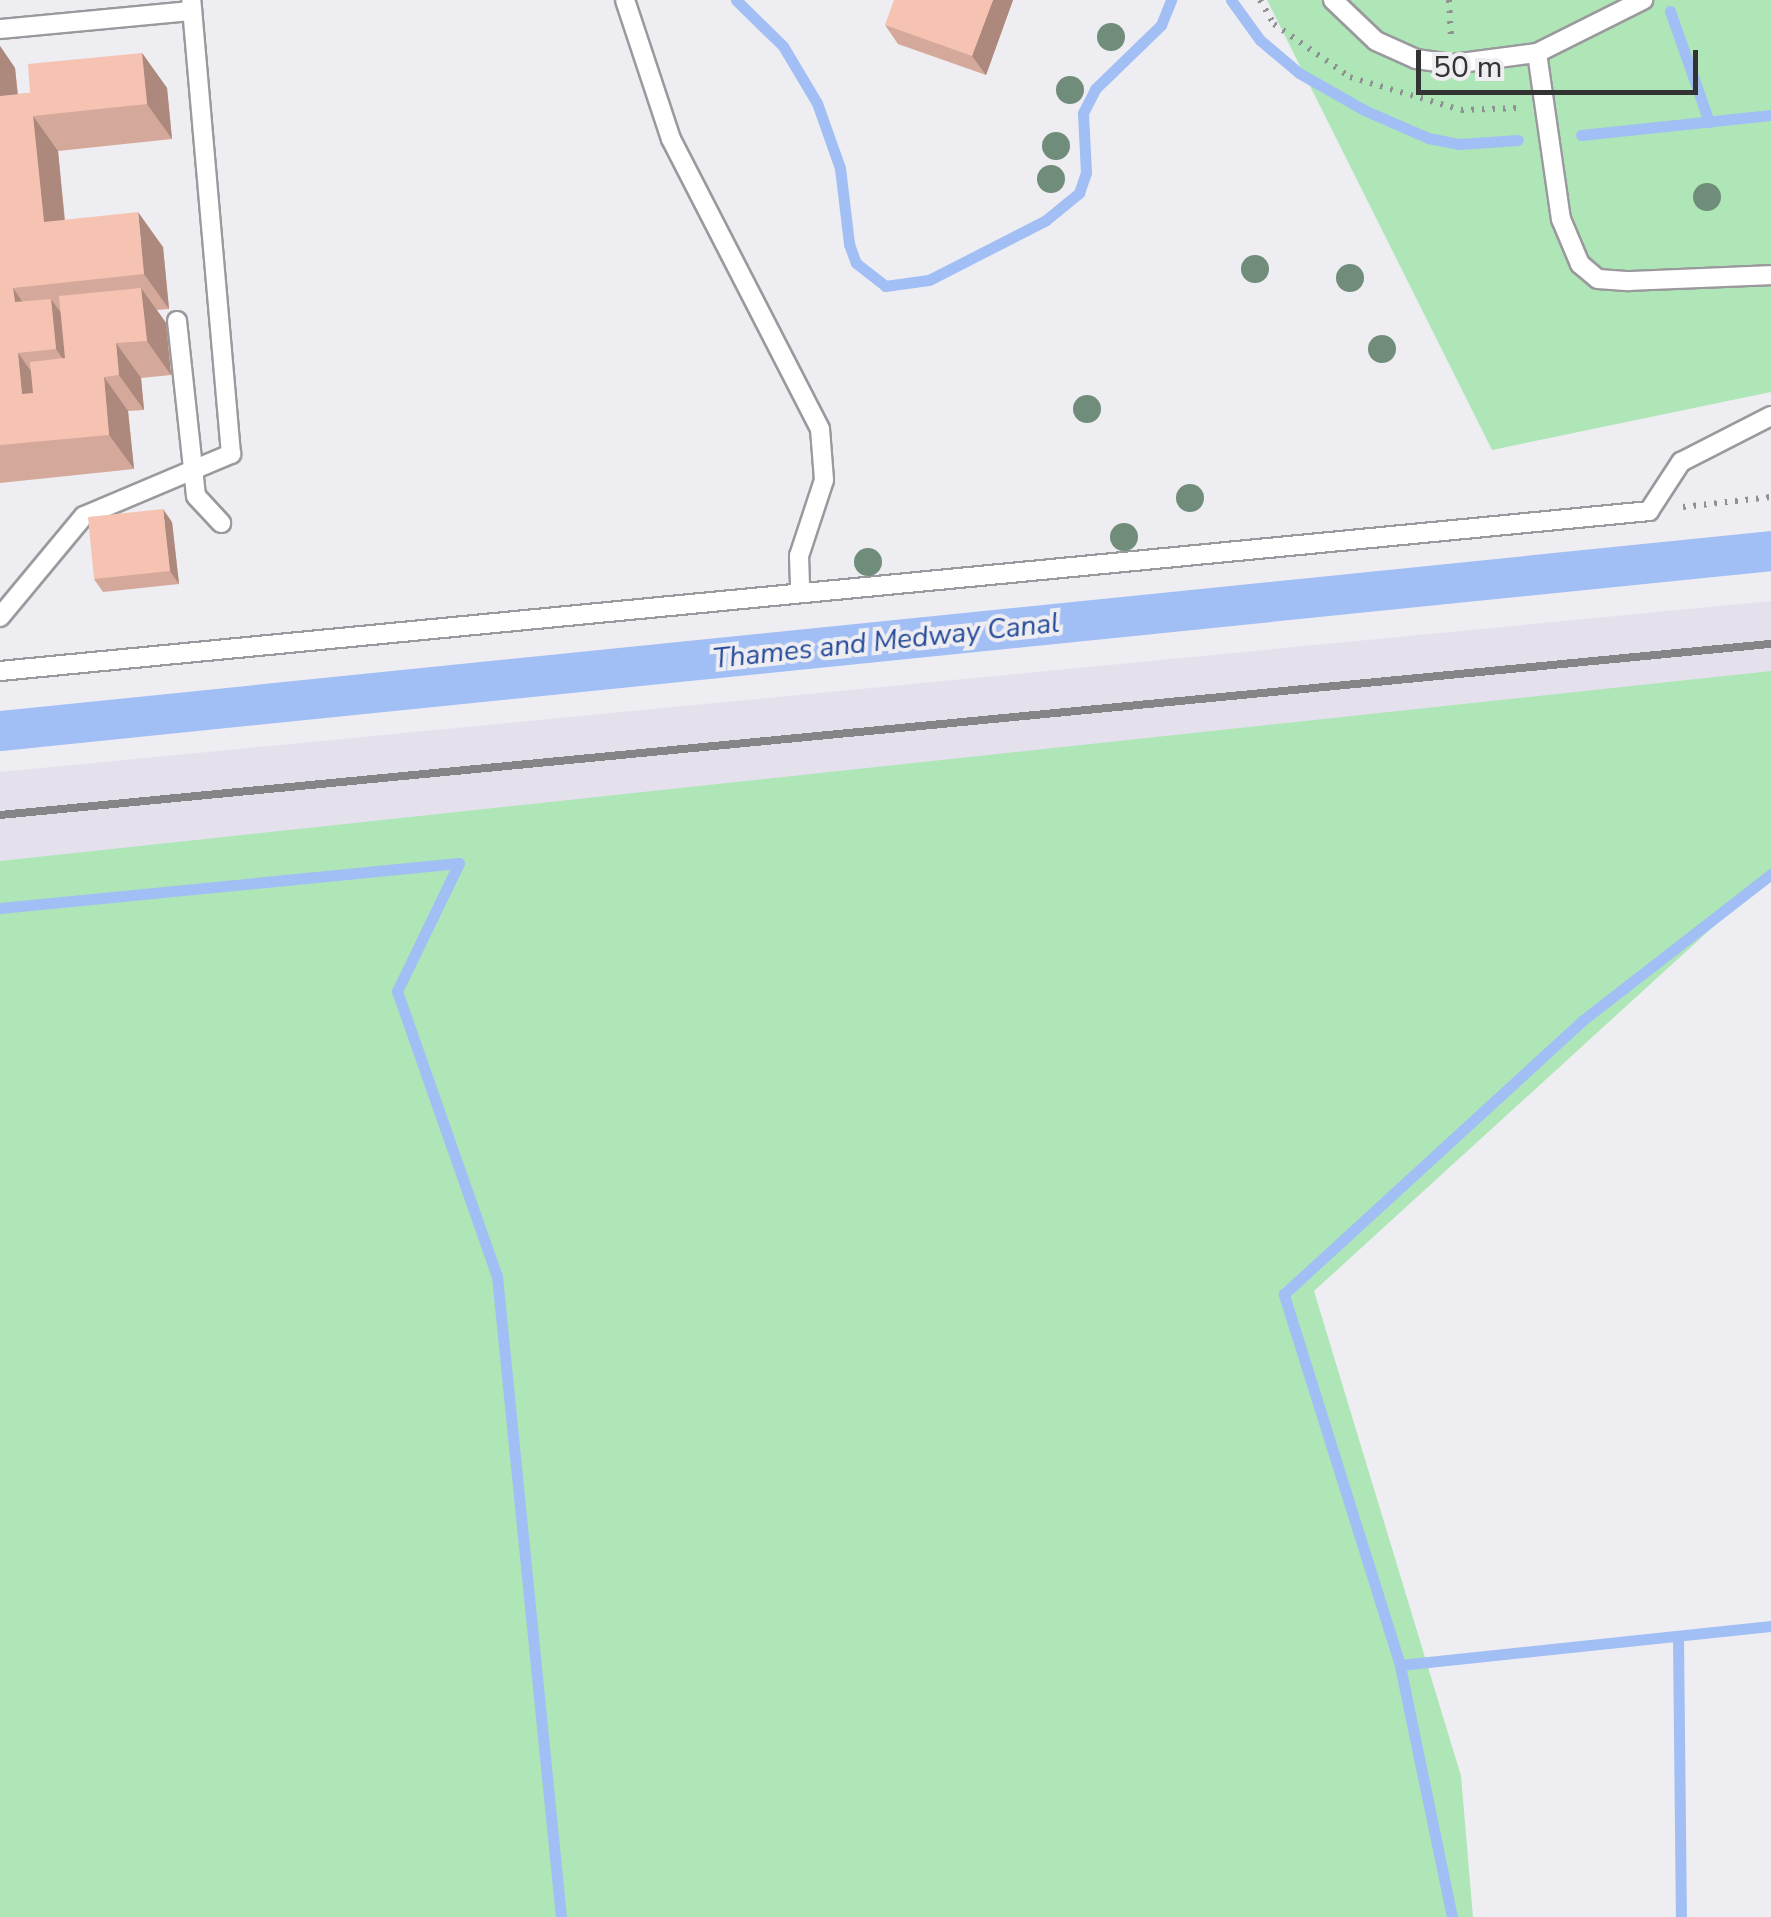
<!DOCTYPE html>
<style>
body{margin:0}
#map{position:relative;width:1771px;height:1917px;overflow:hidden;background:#eeedf1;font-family:"Nunito Sans",sans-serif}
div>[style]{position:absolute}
.built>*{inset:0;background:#e4e1ed}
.green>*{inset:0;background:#afe6b7}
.stream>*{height:11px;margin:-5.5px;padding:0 5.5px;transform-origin:5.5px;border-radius:5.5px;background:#a1bef5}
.canal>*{height:40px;margin:-20px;padding:0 20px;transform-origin:20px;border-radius:20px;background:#a1bef5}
.path>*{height:6px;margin-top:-3px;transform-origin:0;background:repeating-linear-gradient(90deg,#908f92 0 2.5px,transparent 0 10.5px)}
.roads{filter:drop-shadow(2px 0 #9a999d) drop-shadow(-2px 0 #9a999d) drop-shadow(0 2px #9a999d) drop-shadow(0 -2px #9a999d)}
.service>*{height:18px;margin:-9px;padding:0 9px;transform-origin:9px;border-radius:9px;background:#fff}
.rail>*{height:8px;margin:-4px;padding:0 4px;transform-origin:4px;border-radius:4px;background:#858487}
.trees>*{width:28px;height:28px;margin:-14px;border-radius:50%;background:#708c7a}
.wall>*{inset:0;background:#d4a89a}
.shaded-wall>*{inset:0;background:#ac887d}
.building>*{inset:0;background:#f6c3b3}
span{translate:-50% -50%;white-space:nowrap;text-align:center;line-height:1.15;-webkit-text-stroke:8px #eeedf1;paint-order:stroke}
.water-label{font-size:28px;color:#264b9a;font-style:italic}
.scale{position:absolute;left:1416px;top:50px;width:282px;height:45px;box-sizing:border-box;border:5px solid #333334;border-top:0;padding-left:12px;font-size:30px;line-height:35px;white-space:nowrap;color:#333334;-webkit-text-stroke:8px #eeedf1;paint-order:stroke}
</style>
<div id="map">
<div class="built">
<i style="clip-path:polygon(1771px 601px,1771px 726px,0 900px,0 772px)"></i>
</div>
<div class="green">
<i style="clip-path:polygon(1267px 0,1771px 0,1771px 392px,1492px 450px)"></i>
<i style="clip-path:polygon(1771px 671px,1771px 874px,1314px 1291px,1461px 1776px,1473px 1917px,0 1917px,0 861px)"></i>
</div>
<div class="stream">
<i style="left:736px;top:0;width:66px;rotate:44.4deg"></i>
<i style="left:783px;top:46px;width:66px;rotate:59.2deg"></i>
<i style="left:817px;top:103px;width:69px;rotate:70.5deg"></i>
<i style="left:840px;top:168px;width:77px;rotate:83.2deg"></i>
<i style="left:849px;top:244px;width:20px;rotate:70deg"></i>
<i style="left:856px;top:263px;width:37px;rotate:38deg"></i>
<i style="left:885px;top:286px;width:44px;rotate:-7.8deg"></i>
<i style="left:929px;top:280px;width:131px;rotate:-27.1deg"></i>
<i style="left:1046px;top:220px;width:43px;rotate:-39.3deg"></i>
<i style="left:1079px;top:193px;width:21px;rotate:-71deg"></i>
<i style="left:1086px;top:173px;width:60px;rotate:-92.9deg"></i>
<i style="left:1083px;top:113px;width:27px;rotate:-63deg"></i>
<i style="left:1095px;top:89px;width:92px;rotate:-44.1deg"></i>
<i style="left:1161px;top:25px;width:27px;rotate:-68deg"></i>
<i style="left:1231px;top:0;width:49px;rotate:54.1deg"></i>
<i style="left:1260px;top:40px;width:51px;rotate:40.2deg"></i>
<i style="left:1299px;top:73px;width:75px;rotate:29.6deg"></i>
<i style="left:1364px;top:110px;width:70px;rotate:23.6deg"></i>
<i style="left:1428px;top:138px;width:32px;rotate:11deg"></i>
<i style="left:1459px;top:144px;width:59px;rotate:-3.9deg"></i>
<i style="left:1670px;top:11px;width:118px;rotate:70.6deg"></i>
<i style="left:1581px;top:135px;width:191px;rotate:-6deg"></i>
<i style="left:459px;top:863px;width:142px;rotate:115.8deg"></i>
<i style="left:397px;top:991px;width:302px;rotate:70.7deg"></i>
<i style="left:497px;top:1276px;width:644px;rotate:84.3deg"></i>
<i style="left:0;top:908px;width:461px;rotate:-5.6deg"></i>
<i style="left:1678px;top:1638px;width:279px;rotate:89.4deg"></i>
<i style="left:1400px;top:1665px;width:373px;rotate:-6deg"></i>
<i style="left:1452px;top:1917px;width:257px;rotate:-101.7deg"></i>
<i style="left:1400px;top:1665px;width:389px;rotate:-107.4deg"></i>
<i style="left:1284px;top:1294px;width:406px;rotate:-42.5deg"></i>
<i style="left:1583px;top:1020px;width:238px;rotate:-37.8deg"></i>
</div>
<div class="canal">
<i style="left:0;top:731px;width:1780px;rotate:-5.8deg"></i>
</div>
<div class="path">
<i style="left:1260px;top:0;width:28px;rotate:60deg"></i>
<i style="left:1274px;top:24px;width:93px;rotate:34.9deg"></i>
<i style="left:1350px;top:77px;width:116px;rotate:16.6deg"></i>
<i style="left:1461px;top:110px;width:58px;rotate:-2deg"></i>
<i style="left:1449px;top:0;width:38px;rotate:87deg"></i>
<i style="left:1683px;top:507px;width:89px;rotate:-6.5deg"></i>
</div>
<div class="roads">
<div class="service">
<i style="left:625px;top:0;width:146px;rotate:71.7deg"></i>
<i style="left:671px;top:139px;width:326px;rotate:62.8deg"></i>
<i style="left:820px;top:429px;width:51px;rotate:85.5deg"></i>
<i style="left:824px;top:480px;width:80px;rotate:108.2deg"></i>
<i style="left:799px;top:556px;width:34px;rotate:88deg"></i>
<i style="left:1333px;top:0;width:59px;rotate:43.6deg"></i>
<i style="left:1376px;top:41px;width:44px;rotate:24.2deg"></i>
<i style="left:1416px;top:59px;width:37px;rotate:8deg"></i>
<i style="left:1453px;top:64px;width:85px;rotate:-7.5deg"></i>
<i style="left:1537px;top:53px;width:119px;rotate:-26.6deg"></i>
<i style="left:0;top:29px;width:193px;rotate:-5.4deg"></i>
<i style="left:1537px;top:53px;width:168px;rotate:81.8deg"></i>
<i style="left:1561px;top:219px;width:49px;rotate:67.1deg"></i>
<i style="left:1580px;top:264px;width:23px;rotate:40deg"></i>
<i style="left:1598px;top:279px;width:31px;rotate:4deg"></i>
<i style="left:1629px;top:281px;width:142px;rotate:-2.4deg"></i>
<i style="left:177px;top:321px;width:176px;rotate:83.8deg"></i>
<i style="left:196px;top:496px;width:37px;rotate:47deg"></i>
<i style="left:0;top:617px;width:131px;rotate:-50.3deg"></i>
<i style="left:84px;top:516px;width:160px;rotate:-22.9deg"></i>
<i style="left:231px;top:454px;width:456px;rotate:-95deg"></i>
<i style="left:0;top:671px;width:1657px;rotate:-5.54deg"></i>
<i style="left:1649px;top:511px;width:59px;rotate:-56.9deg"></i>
<i style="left:1681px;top:462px;width:101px;rotate:-27.1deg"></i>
</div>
</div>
<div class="rail">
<i style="left:0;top:815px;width:1779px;rotate:-5.52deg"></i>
</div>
<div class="trees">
<i style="left:1111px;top:37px"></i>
<i style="left:1070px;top:90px"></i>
<i style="left:1056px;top:146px"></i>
<i style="left:1051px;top:179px"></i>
<i style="left:1707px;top:197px"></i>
<i style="left:1255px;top:269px"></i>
<i style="left:1350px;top:278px"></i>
<i style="left:1382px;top:349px"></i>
<i style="left:1087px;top:409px"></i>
<i style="left:1190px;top:498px"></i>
<i style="left:1124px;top:537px"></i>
<i style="left:868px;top:562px"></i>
</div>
<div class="wall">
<i style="clip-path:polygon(1013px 0,986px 75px,898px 44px,885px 25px)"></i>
<i style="clip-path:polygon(0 46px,15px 68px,18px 94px,30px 93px,142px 53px,167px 88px,172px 139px,58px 151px,65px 220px,163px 247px,169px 309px,157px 310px,166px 323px,171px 375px,141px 378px,144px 410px,128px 411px,134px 469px,0 483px)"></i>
<i style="clip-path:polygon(172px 522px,179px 584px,103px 592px,94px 579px)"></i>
</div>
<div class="shaded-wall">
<i style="clip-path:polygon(993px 0,1013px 0,986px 75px,972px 56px)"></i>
<i style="clip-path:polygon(0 46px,15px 68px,21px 131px,0 101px)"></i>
<i style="clip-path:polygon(142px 53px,167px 88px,172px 139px,147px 104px)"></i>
<i style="clip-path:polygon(33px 116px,58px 151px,68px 257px,44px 222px)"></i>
<i style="clip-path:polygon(138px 212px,163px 247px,169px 309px,144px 274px)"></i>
<i style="clip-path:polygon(13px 288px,37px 323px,15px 302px)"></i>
<i style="clip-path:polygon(141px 288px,166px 323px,171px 375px,147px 341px)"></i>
<i style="clip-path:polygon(51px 299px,75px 333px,80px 384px,56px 349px)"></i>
<i style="clip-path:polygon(116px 343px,141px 378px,144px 410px,119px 375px)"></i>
<i style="clip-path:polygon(18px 353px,43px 388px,47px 429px,22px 394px)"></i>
<i style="clip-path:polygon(104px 377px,128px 411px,134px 469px,109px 435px)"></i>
<i style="clip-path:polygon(163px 509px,172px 522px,179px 584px,170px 571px)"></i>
</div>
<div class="building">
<i style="clip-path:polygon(894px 0,993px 0,972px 56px,885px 25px)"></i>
<i style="clip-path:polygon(142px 53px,147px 104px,33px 116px,44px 222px,138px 212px,144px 274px,13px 288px,15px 302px,51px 299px,56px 349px,18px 353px,22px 394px,33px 393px,30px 362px,65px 358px,59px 296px,141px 288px,147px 341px,116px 343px,119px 375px,104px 377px,109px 435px,0 445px,0 96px,30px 93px,28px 64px)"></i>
<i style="clip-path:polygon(163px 509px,170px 571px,94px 579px,88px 517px)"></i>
</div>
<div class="water-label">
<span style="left:886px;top:641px;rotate:-6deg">Thames and Medway Canal</span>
</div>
<div class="scale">50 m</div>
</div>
